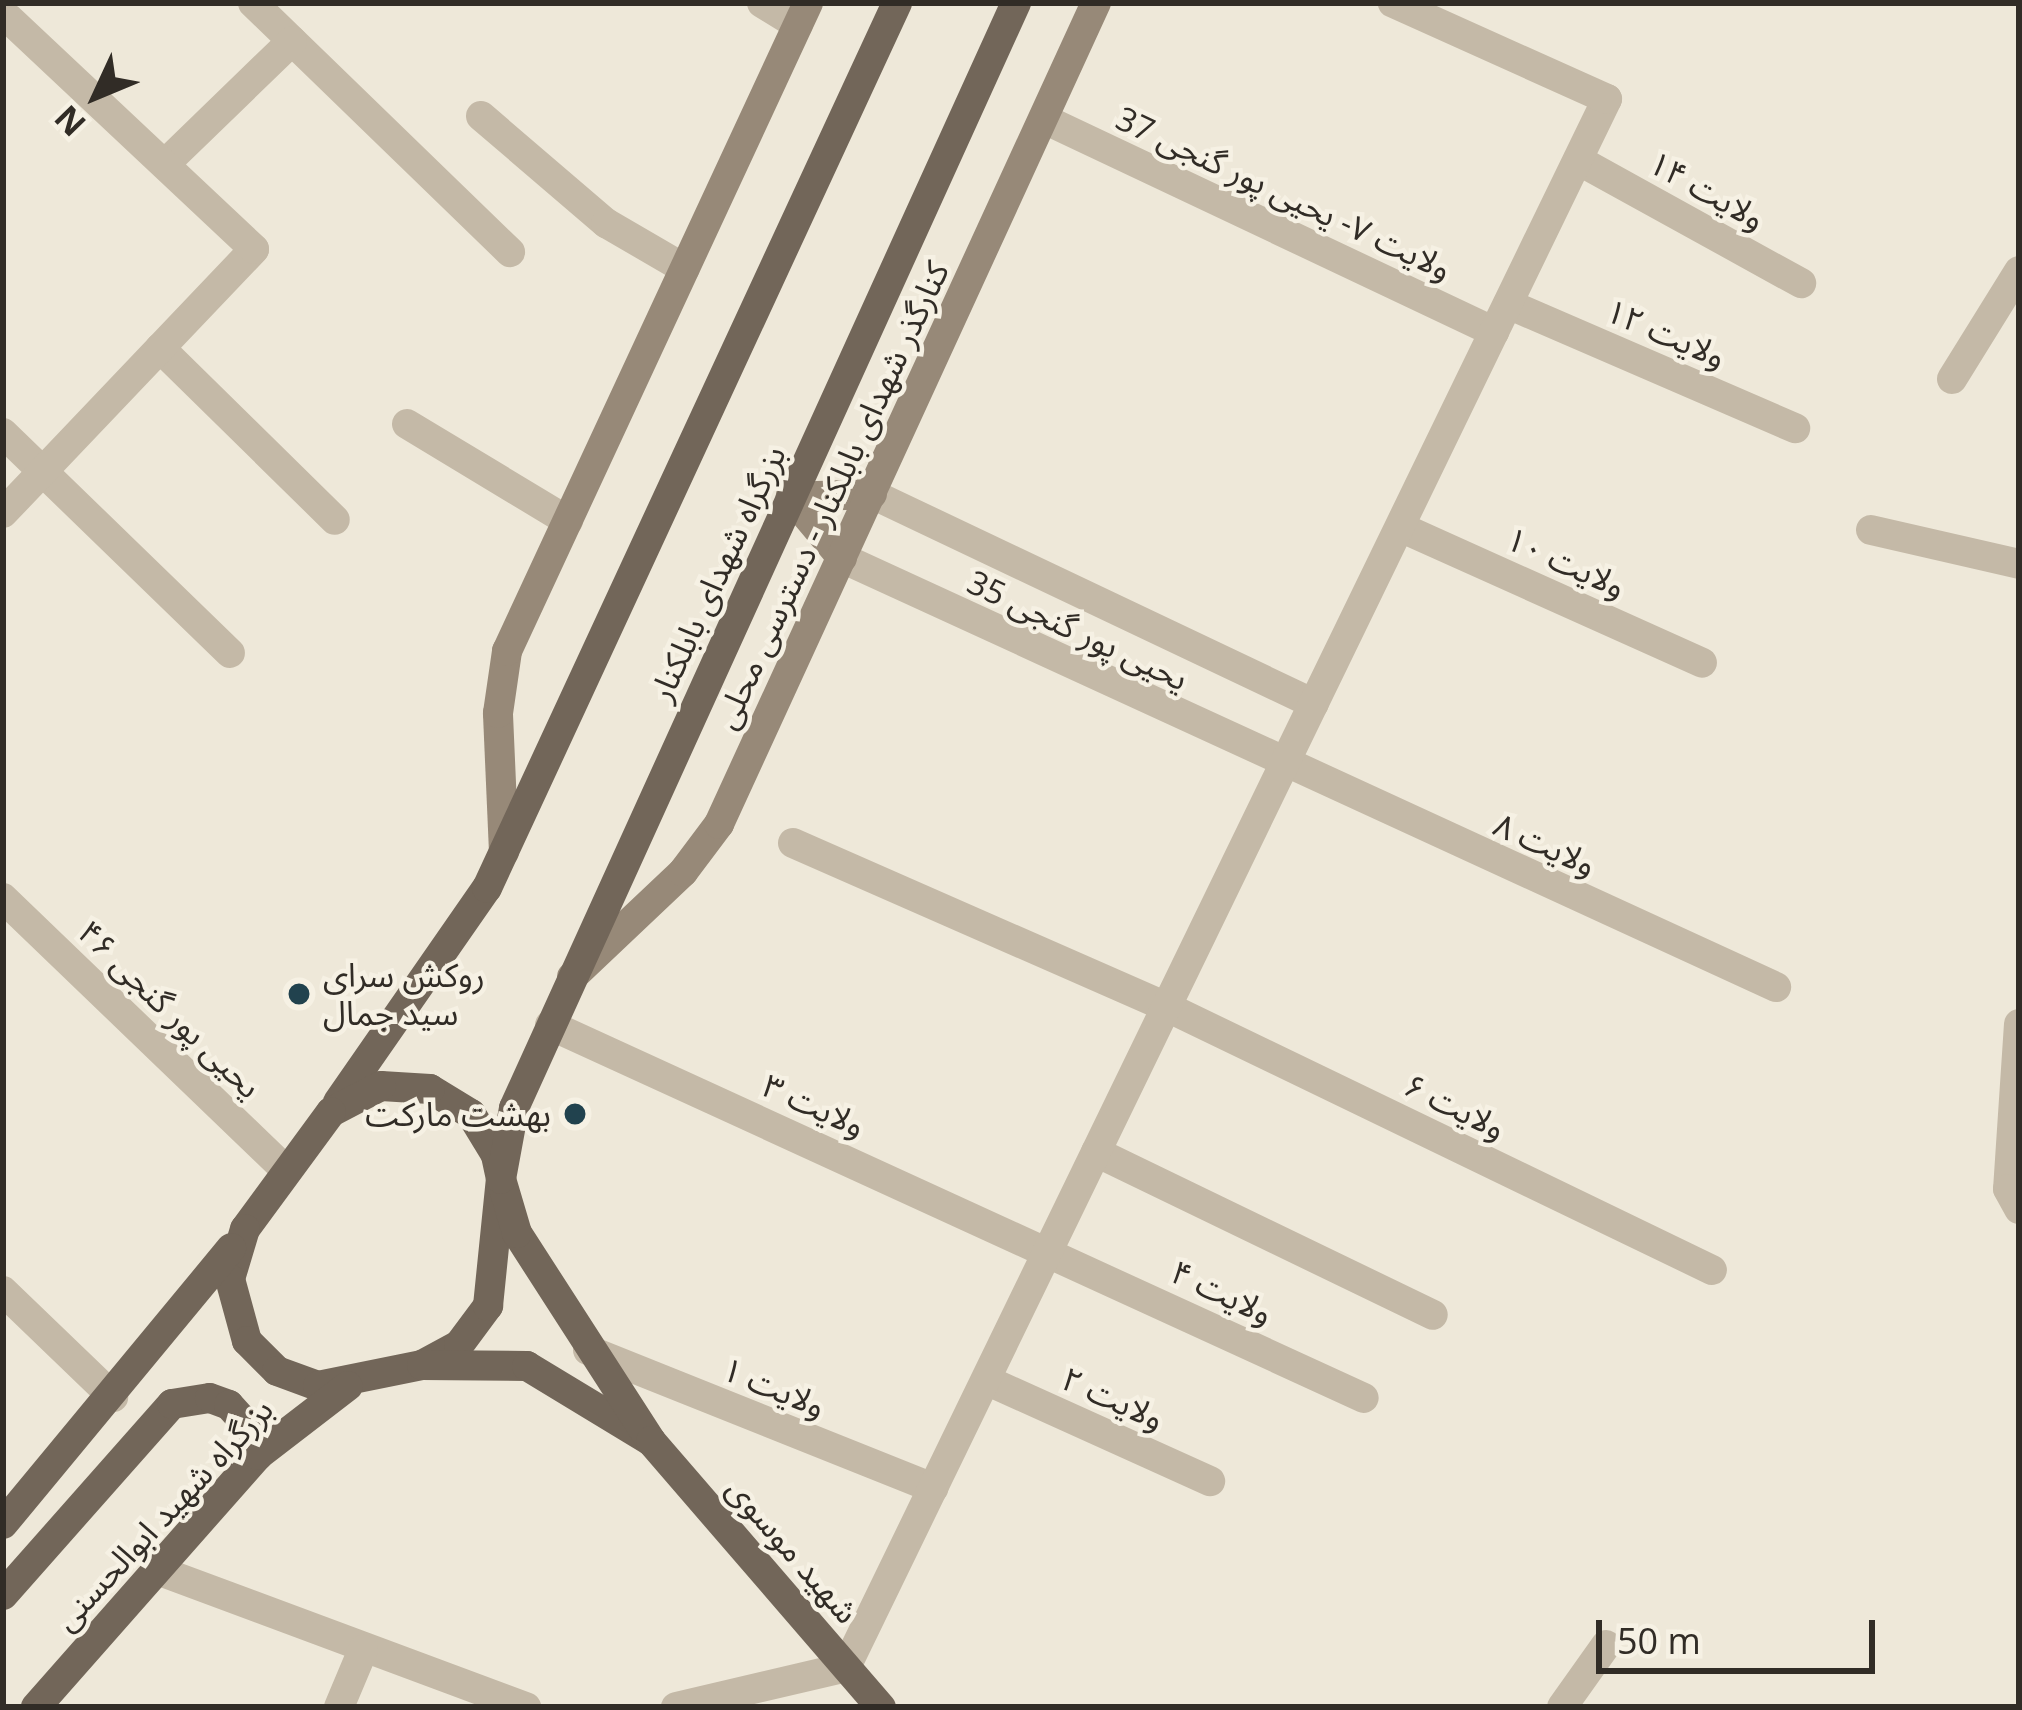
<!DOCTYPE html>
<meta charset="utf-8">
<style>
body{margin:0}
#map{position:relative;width:2022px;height:1710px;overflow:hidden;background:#eee8d9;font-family:"Open Sans","Noto Sans Arabic",sans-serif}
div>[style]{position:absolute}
.street>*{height:30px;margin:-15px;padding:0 15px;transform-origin:15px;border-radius:15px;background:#c4b9a7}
.secondary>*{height:30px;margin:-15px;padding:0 15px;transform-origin:15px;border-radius:15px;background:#978978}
.primary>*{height:30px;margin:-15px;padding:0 15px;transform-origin:15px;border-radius:15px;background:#726659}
.dots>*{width:33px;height:33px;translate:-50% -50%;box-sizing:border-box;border:6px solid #f6f1e4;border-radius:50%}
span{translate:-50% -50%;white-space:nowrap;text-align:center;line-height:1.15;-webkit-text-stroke:9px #f6f1e4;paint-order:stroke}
.street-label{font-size:33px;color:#312c26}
.poi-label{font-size:33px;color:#312c26}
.left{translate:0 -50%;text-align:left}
.right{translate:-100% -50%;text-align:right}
.frame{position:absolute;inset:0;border:6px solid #312c26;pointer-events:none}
.north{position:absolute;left:36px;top:36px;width:120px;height:120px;-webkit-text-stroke:9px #f6f1e4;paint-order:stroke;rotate:226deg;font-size:33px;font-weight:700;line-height:48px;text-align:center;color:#312c26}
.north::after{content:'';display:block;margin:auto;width:42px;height:54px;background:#312c26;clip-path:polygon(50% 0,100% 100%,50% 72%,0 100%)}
.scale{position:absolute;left:1596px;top:1620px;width:279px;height:54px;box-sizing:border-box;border:6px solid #312c26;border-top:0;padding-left:15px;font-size:36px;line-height:42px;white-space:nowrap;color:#312c26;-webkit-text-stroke:9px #f6f1e4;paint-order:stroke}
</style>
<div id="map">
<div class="street">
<i style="left:253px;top:3px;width:358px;rotate:44.1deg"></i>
<i style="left:762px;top:3px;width:42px;rotate:31.4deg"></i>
<i style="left:481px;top:116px;width:165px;rotate:40.6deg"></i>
<i style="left:606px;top:223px;width:91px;rotate:30.2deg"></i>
<i style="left:1044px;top:119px;width:498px;rotate:25.3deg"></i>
<i style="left:1578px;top:160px;width:255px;rotate:28.9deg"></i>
<i style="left:167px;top:162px;width:174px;rotate:-44.1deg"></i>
<i style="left:1508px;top:304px;width:313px;rotate:23.4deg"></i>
<i style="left:160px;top:348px;width:245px;rotate:44.5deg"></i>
<i style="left:1952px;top:379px;width:127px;rotate:-58.2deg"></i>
<i style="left:407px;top:424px;width:188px;rotate:31.1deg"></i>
<i style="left:3px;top:433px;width:316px;rotate:44.1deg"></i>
<i style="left:872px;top:494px;width:489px;rotate:25.4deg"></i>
<i style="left:3px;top:513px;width:364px;rotate:-46.4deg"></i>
<i style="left:254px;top:249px;width:337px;rotate:-136.8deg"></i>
<i style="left:1400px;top:527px;width:331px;rotate:24.2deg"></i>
<i style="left:1871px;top:530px;width:152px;rotate:12.9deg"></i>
<i style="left:842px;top:558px;width:1028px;rotate:24.67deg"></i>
<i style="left:793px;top:843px;width:408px;rotate:23.7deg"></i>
<i style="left:1167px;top:1007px;width:605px;rotate:25.76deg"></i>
<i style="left:3px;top:898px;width:394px;rotate:43.9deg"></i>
<i style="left:2019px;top:1024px;width:165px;rotate:93.8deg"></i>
<i style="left:2008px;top:1189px;width:23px;rotate:61deg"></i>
<i style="left:550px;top:1025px;width:895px;rotate:24.62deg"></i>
<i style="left:1096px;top:1152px;width:374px;rotate:25.8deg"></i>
<i style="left:3px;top:1291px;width:153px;rotate:43.9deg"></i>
<i style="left:588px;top:1350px;width:372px;rotate:21.8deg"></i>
<i style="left:986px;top:1380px;width:246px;rotate:24.3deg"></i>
<i style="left:157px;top:1570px;width:394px;rotate:20.4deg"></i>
<i style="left:339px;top:1707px;width:62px;rotate:-67.2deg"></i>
<i style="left:676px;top:1707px;width:175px;rotate:-13.2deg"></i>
<i style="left:846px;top:1667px;width:1743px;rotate:-64.11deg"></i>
<i style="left:1607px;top:99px;width:235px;rotate:-155.8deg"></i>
<i style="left:1562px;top:1707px;width:76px;rotate:-54.6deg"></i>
</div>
<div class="secondary">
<i style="left:842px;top:558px;width:80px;rotate:-129.9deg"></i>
<i style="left:791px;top:497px;width:81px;rotate:-2.1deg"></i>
<i style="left:504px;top:852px;width:139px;rotate:-92.5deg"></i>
<i style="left:498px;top:713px;width:63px;rotate:-81.7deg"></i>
<i style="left:507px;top:651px;width:714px;rotate:-65.08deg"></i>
<i style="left:572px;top:977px;width:153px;rotate:-43.4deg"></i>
<i style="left:683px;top:872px;width:60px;rotate:-53.1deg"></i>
<i style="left:719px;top:824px;width:903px;rotate:-65.34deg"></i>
</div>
<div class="primary">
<i style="left:338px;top:1102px;width:261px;rotate:-55.2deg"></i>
<i style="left:487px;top:888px;width:975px;rotate:-65.14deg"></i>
<i style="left:422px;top:1365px;width:42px;rotate:-28.4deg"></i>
<i style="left:459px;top:1345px;width:49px;rotate:-53.4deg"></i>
<i style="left:488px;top:1306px;width:128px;rotate:-84.2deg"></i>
<i style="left:501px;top:1179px;width:25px;rotate:-102deg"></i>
<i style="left:496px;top:1155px;width:48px;rotate:-121.4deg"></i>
<i style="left:471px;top:1114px;width:48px;rotate:-148.6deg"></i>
<i style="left:430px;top:1089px;width:49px;rotate:-176.5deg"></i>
<i style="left:381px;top:1086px;width:56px;rotate:152.5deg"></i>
<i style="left:331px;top:1112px;width:145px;rotate:126.3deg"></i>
<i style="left:245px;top:1229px;width:52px;rotate:106.7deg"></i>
<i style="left:230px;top:1279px;width:64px;rotate:74.7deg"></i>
<i style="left:247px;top:1341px;width:42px;rotate:45deg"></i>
<i style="left:277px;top:1371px;width:44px;rotate:20.1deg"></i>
<i style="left:318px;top:1386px;width:106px;rotate:-11.4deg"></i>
<i style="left:422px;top:1365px;width:105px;rotate:0.5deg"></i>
<i style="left:527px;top:1366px;width:145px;rotate:31.2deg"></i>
<i style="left:651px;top:1441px;width:247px;rotate:-122.8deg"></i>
<i style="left:517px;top:1233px;width:56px;rotate:-106.5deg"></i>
<i style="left:501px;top:1179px;width:72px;rotate:-79.6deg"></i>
<i style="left:514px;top:1108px;width:1214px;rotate:-65.57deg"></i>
<i style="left:651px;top:1441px;width:352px;rotate:49.2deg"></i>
<i style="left:3px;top:1524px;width:358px;rotate:-50.4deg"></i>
<i style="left:3px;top:1595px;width:255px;rotate:-48.5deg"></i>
<i style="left:172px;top:1404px;width:38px;rotate:-9deg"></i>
<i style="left:210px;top:1398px;width:20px;rotate:20deg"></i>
<i style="left:229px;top:1405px;width:36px;rotate:48deg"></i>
<i style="left:253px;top:1432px;width:24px;rotate:78deg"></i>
<i style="left:36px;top:1707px;width:336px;rotate:-48.6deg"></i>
<i style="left:258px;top:1455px;width:113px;rotate:-37.5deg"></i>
</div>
<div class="dots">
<i style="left:299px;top:994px;background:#21424e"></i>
<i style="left:575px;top:1114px;background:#21424e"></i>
</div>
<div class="street-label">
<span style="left:1707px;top:190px;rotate:29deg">ولایت ۱۴</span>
<span style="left:1284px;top:193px;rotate:25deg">ولایت ۷- یحیی پور گنجی 37</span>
<span style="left:1666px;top:333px;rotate:23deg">ولایت ۱۲</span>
<span style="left:831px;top:495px;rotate:-65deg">کنارگذر شهدای بابلکنار - دسترسی محلی</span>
<span style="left:1566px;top:562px;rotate:24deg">ولایت ۱۰</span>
<span style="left:717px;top:573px;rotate:-65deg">بزرگراه شهدای بابلکنار</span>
<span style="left:1078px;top:630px;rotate:25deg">یحیی پور گنجی 35</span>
<span style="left:1545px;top:844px;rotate:24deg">ولایت ۸</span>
<span style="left:170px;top:1009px;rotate:44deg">یحیی پور گنجی ۴۶</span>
<span style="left:814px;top:1105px;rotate:24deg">ولایت ۳</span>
<span style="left:1455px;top:1106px;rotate:26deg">ولایت ۶</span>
<span style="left:1222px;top:1292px;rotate:25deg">ولایت ۴</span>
<span style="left:774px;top:1387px;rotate:22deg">ولایت ۱</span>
<span style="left:1113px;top:1398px;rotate:24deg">ولایت ۲</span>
<span style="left:163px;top:1514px;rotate:-47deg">بزرگراه شهید ابوالحسنی</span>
<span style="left:793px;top:1550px;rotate:49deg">شهید موسوی</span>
</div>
<div class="poi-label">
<span class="left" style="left:323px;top:994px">روکش سرای<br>سید جمال</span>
<span class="right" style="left:551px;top:1114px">بهشت مارکت</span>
</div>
<div class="frame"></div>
<div class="north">N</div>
<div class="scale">50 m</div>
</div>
